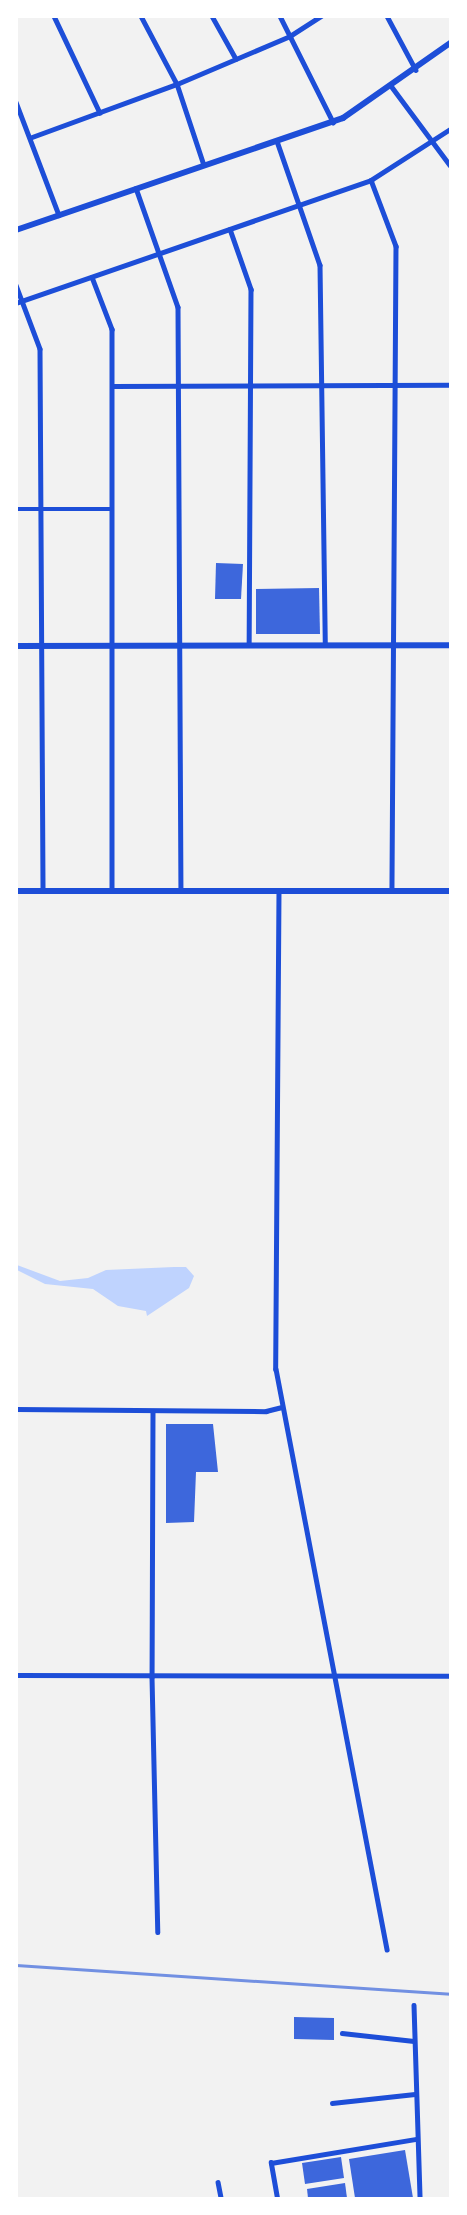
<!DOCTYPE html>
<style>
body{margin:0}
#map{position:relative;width:467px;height:2215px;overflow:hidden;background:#f2f2f2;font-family:Manrope,sans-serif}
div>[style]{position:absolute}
.water>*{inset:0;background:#bfd3fe}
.building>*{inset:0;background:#3d67dc}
.minor>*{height:4.5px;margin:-2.25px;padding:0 2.25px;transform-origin:2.25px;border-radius:2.25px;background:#1d4ed8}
.tertiary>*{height:6px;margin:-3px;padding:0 3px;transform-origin:3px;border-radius:3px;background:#1d4ed8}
.rail>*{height:3px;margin:-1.5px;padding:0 1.5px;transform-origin:1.5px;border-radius:1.5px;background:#7290e2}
span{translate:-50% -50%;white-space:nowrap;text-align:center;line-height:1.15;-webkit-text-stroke:5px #fff;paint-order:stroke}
.frame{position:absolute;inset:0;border:18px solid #fff;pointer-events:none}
</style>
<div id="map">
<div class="water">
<i style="clip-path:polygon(17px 1265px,60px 1281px,88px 1278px,106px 1270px,174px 1267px,186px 1267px,194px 1276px,189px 1288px,147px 1316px,146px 1311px,118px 1306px,93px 1289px,45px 1284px,17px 1270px)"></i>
</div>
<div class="building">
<i style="clip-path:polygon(216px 563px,243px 564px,241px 599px,215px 599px)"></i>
<i style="clip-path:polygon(319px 588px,320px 634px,256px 634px,256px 589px)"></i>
<i style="clip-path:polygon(166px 1424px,213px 1424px,218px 1472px,196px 1472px,194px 1522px,166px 1523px)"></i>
<i style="clip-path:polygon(294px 2017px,334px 2018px,334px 2040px,294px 2039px)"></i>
<i style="clip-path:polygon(405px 2150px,413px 2198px,355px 2198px,349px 2159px)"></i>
<i style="clip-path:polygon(341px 2157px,344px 2178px,305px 2184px,302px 2163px)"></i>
<i style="clip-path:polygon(345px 2183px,347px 2198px,308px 2198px,307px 2189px)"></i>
</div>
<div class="minor">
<i style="left:54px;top:16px;width:107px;rotate:64.6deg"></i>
<i style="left:141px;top:16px;width:77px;rotate:62.1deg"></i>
<i style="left:177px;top:84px;width:85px;rotate:71.6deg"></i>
<i style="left:212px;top:16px;width:49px;rotate:60.8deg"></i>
<i style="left:280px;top:16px;width:119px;rotate:63.4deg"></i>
<i style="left:387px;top:16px;width:61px;rotate:61.8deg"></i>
<i style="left:392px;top:87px;width:97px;rotate:53.4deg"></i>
<i style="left:16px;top:102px;width:121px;rotate:69.2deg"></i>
<i style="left:32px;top:137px;width:154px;rotate:-20.1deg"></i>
<i style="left:177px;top:84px;width:123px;rotate:-23deg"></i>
<i style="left:290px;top:36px;width:37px;rotate:-33deg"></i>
<i style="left:277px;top:141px;width:131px;rotate:70.9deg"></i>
<i style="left:320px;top:265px;width:380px;rotate:89.2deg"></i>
<i style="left:371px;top:180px;width:71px;rotate:69.3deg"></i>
<i style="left:396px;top:246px;width:645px;rotate:90.36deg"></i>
<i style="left:136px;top:188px;width:126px;rotate:70.6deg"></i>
<i style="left:178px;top:307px;width:583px;rotate:89.71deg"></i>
<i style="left:230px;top:229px;width:64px;rotate:70.7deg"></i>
<i style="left:251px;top:289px;width:356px;rotate:90.3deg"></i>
<i style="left:92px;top:277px;width:56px;rotate:69deg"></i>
<i style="left:112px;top:329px;width:561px;rotate:90deg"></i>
<i style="left:16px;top:285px;width:68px;rotate:69.4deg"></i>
<i style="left:40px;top:349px;width:542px;rotate:89.68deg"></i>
<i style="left:16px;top:303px;width:376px;rotate:-19.1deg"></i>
<i style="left:371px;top:180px;width:94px;rotate:-32.8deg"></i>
<i style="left:113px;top:386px;width:337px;rotate:-0.2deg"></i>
<i style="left:16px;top:509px;width:96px"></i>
<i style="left:279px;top:891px;width:478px;rotate:90.4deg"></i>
<i style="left:276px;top:1369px;width:591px;rotate:79.17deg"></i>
<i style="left:16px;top:1409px;width:250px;rotate:0.5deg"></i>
<i style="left:266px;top:1411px;width:16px;rotate:-14deg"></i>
<i style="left:153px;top:1411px;width:266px;rotate:90.2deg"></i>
<i style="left:152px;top:1677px;width:255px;rotate:88.7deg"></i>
<i style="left:16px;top:1675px;width:434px;rotate:0.1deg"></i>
<i style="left:414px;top:2005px;width:193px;rotate:88.2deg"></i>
<i style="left:342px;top:2033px;width:72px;rotate:6.3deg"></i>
<i style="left:332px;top:2103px;width:83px;rotate:-6.2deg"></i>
<i style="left:218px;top:2182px;width:16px;rotate:79deg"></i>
<i style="left:277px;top:2198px;width:36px;rotate:-100deg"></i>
<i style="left:271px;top:2163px;width:147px;rotate:-9.4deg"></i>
</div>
<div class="tertiary">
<i style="left:16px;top:230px;width:346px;rotate:-18.9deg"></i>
<i style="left:343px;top:118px;width:131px;rotate:-35deg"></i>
<i style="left:16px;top:646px;width:434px;rotate:-0.1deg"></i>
<i style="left:16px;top:891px;width:434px"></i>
</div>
<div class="rail">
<i style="left:16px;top:1965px;width:435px;rotate:3.8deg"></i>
</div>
<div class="frame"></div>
</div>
